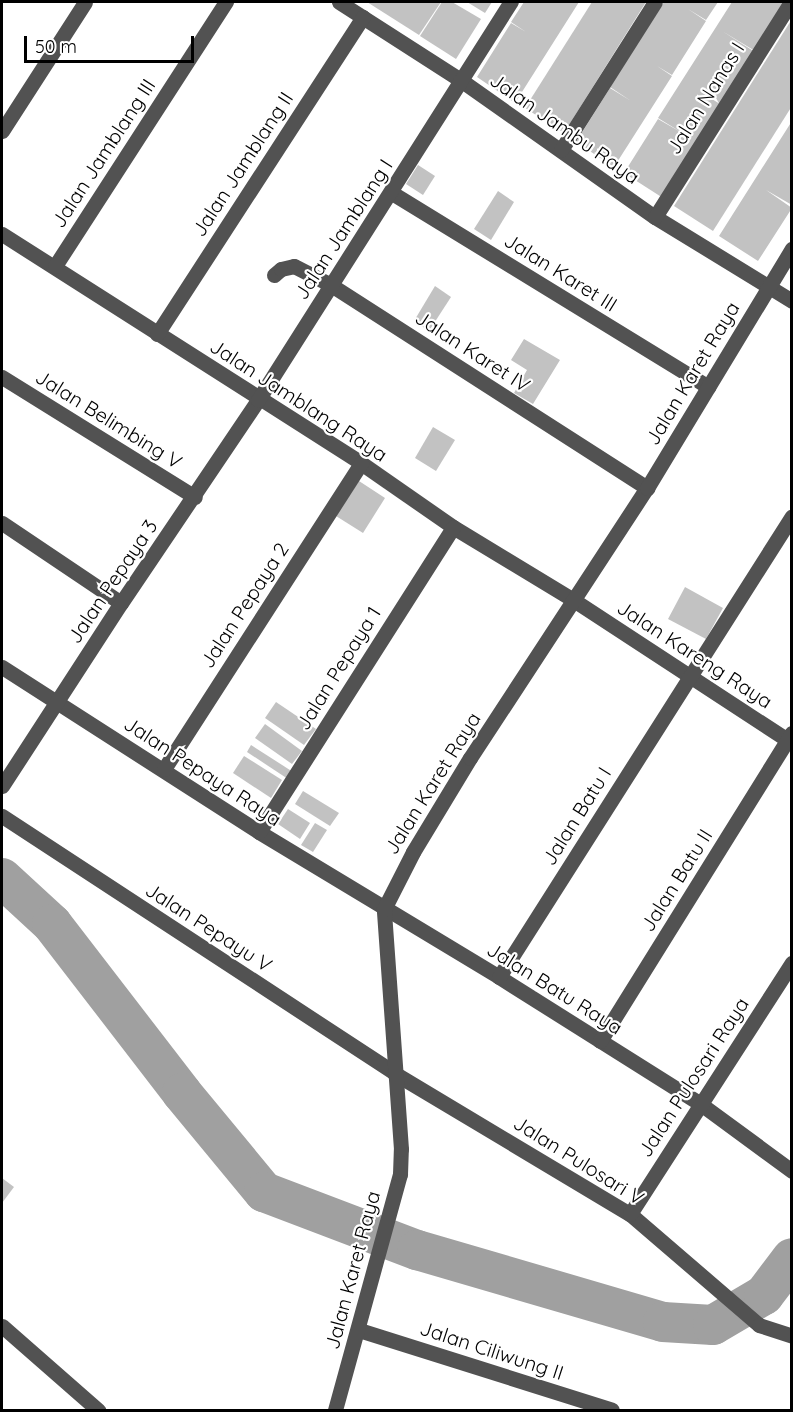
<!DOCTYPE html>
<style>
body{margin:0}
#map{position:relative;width:793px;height:1412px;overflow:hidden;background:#fff;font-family:Quicksand,sans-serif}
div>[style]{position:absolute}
.river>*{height:40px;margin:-20px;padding:0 20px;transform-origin:20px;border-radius:20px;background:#a0a0a0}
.building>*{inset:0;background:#c2c2c2}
.minor>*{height:15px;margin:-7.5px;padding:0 7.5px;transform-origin:7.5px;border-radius:7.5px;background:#525252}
span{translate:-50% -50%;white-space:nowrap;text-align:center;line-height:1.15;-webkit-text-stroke:4.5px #fff;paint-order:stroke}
.street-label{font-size:20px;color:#000}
.frame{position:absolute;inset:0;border:3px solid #000;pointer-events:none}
.scale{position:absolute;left:24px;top:36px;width:170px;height:27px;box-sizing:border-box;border:3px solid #000;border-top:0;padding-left:8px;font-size:18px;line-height:21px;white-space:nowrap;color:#000;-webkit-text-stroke:4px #fff;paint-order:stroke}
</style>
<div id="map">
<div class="river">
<i style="left:2px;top:878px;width:68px;rotate:42.6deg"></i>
<i style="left:52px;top:924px;width:213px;rotate:52.4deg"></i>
<i style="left:182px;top:1093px;width:129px;rotate:50.4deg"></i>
<i style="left:264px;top:1192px;width:164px;rotate:20.8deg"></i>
<i style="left:417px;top:1250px;width:256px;rotate:16.3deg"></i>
<i style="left:663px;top:1322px;width:50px;rotate:3.4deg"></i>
<i style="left:713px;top:1325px;width:59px;rotate:-30.5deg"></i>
<i style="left:764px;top:1295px;width:46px;rotate:-52.9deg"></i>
</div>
<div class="building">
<i style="clip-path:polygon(367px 2px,441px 2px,419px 35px)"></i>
<i style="clip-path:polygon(442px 2px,452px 2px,481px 19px,456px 59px,420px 36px)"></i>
<i style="clip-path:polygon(467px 2px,492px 2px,485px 13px)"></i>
<i style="clip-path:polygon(524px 2px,579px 2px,515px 103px,477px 77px,511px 23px,526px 32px,511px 22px)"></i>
<i style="clip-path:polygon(592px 2px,646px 2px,564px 133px,525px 108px)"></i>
<i style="clip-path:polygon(664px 2px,718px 2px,706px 20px,688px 9px,706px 21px,672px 75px,657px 66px,672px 76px,614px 167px,576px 142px,610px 88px,631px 101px,610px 87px)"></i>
<i style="clip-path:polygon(732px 2px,786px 2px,755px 51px,722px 31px,755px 52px,663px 198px,624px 173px,658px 119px,684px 134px,658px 118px)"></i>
<i style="clip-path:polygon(792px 19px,792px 106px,713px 231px,674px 206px)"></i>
<i style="clip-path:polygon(792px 121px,792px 205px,766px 190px,792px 208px,758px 261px,719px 236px)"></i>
<i style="clip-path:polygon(418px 165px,435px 176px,423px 195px,406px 184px)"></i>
<i style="clip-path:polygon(498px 191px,514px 202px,491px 240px,474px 229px)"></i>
<i style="clip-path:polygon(435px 286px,451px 297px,429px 331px,414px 321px)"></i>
<i style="clip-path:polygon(524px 339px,560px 360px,533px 404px,514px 393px,527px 370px,511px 360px)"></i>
<i style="clip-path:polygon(433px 427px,455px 440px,436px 471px,415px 458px)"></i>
<i style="clip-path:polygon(359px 481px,385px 498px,363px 533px,336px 516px)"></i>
<i style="clip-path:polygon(685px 587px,723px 608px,706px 639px,668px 619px)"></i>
<i style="clip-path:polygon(276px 702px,316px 729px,304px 745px,265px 718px)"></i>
<i style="clip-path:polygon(265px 724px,302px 751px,292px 764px,255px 738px)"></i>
<i style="clip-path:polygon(251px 745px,293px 772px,288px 779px,247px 752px)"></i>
<i style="clip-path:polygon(244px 756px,282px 780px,271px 798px,233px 773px)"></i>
<i style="clip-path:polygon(303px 791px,339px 813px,330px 826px,295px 804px)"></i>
<i style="clip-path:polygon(288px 809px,310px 823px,300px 839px,278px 824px)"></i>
<i style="clip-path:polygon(315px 823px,327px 830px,313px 852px,301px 845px)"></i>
<i style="clip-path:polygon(2px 1178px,14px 1187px,2px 1203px)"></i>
</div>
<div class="minor">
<i style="left:339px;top:2px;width:146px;rotate:32.7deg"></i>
<i style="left:462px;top:81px;width:236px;rotate:35.2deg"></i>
<i style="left:655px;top:217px;width:161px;rotate:31.5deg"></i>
<i style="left:2px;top:131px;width:153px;rotate:-57.2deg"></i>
<i style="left:561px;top:150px;width:175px;rotate:-57.6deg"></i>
<i style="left:392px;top:193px;width:371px;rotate:31.5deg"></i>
<i style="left:655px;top:217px;width:254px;rotate:-57.7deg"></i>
<i style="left:2px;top:234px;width:426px;rotate:32.5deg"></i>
<i style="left:361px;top:463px;width:112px;rotate:34.8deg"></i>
<i style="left:453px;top:527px;width:143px;rotate:31.2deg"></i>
<i style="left:575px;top:601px;width:259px;rotate:33.2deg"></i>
<i style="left:55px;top:266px;width:315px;rotate:-57.1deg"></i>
<i style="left:274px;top:275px;width:9px;rotate:-41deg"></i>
<i style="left:281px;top:269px;width:13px;rotate:-13deg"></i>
<i style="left:294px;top:266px;width:42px;rotate:27.2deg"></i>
<i style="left:331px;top:285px;width:376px;rotate:32.7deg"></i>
<i style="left:157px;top:334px;width:378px;rotate:-57deg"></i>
<i style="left:2px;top:377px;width:227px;rotate:31.9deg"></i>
<i style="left:2px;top:523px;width:143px;rotate:33.9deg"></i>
<i style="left:2px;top:667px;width:305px;rotate:32.7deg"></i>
<i style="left:259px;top:832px;width:280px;rotate:31.1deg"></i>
<i style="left:499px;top:977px;width:240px;rotate:32.2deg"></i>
<i style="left:702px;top:1105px;width:112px;rotate:36.3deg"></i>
<i style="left:164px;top:769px;width:364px;rotate:-57.2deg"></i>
<i style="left:2px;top:786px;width:218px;rotate:-57deg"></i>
<i style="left:121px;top:603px;width:245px;rotate:-56deg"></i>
<i style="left:258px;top:400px;width:472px;rotate:-57.6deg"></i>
<i style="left:2px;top:816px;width:469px;rotate:33.2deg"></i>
<i style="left:394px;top:1073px;width:275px;rotate:30.9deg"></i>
<i style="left:630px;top:1214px;width:170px;rotate:40.7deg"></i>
<i style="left:759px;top:1325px;width:35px;rotate:18deg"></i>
<i style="left:259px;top:832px;width:361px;rotate:-57.5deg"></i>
<i style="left:499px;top:977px;width:546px;rotate:-57.56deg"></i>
<i style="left:600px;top:1041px;width:363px;rotate:-58.1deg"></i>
<i style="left:630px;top:1214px;width:299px;rotate:-57.2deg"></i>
<i style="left:2px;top:1326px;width:128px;rotate:41.2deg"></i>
<i style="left:359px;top:1330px;width:265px;rotate:17.5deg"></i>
<i style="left:335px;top:1410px;width:245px;rotate:-74.6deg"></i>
<i style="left:400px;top:1174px;width:25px;rotate:-88deg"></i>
<i style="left:401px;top:1149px;width:241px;rotate:-94.1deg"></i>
<i style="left:384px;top:909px;width:64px;rotate:-63deg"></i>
<i style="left:413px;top:852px;width:110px;rotate:-58.8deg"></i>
<i style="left:470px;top:758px;width:323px;rotate:-56.8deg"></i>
<i style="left:647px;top:488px;width:280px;rotate:-58.8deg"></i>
</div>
<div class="street-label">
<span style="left:705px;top:98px;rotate:-58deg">Jalan Nanas I</span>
<span style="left:565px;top:128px;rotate:35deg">Jalan Jambu Raya</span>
<span style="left:103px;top:153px;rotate:-57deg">Jalan Jamblang III</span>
<span style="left:242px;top:164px;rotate:-57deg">Jalan Jamblang II</span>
<span style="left:343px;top:229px;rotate:-57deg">Jalan Jamblang I</span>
<span style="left:561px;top:272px;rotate:32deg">Jalan Karet III</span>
<span style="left:473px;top:351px;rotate:33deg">Jalan Karet IV</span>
<span style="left:692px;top:373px;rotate:-59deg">Jalan Karet Raya</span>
<span style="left:299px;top:400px;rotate:33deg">Jalan Jamblang Raya</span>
<span style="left:109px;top:419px;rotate:32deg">Jalan Belimbing V</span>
<span style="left:112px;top:581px;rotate:-56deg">Jalan Pepaya 3</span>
<span style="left:244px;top:605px;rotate:-57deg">Jalan Pepaya 2</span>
<span style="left:695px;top:654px;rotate:33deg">Jalan Kareng Raya</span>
<span style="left:338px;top:668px;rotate:-58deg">Jalan Pepaya 1</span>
<span style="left:203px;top:771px;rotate:33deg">Jalan Pepaya Raya</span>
<span style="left:432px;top:783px;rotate:-58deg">Jalan Karet Raya</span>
<span style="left:576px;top:816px;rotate:-58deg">Jalan Batu I</span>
<span style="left:676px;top:880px;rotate:-58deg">Jalan Batu II</span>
<span style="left:209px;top:927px;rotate:33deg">Jalan Pepayu V</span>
<span style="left:555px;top:988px;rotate:32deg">Jalan Batu Raya</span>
<span style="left:693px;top:1077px;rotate:-57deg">Jalan Pulosari Raya</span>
<span style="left:579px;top:1160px;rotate:32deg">Jalan Pulosari V</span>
<span style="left:352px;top:1270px;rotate:-75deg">Jalan Karet Raya</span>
<span style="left:492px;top:1350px;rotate:18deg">Jalan Ciliwung II</span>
</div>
<div class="frame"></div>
<div class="scale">50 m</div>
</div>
